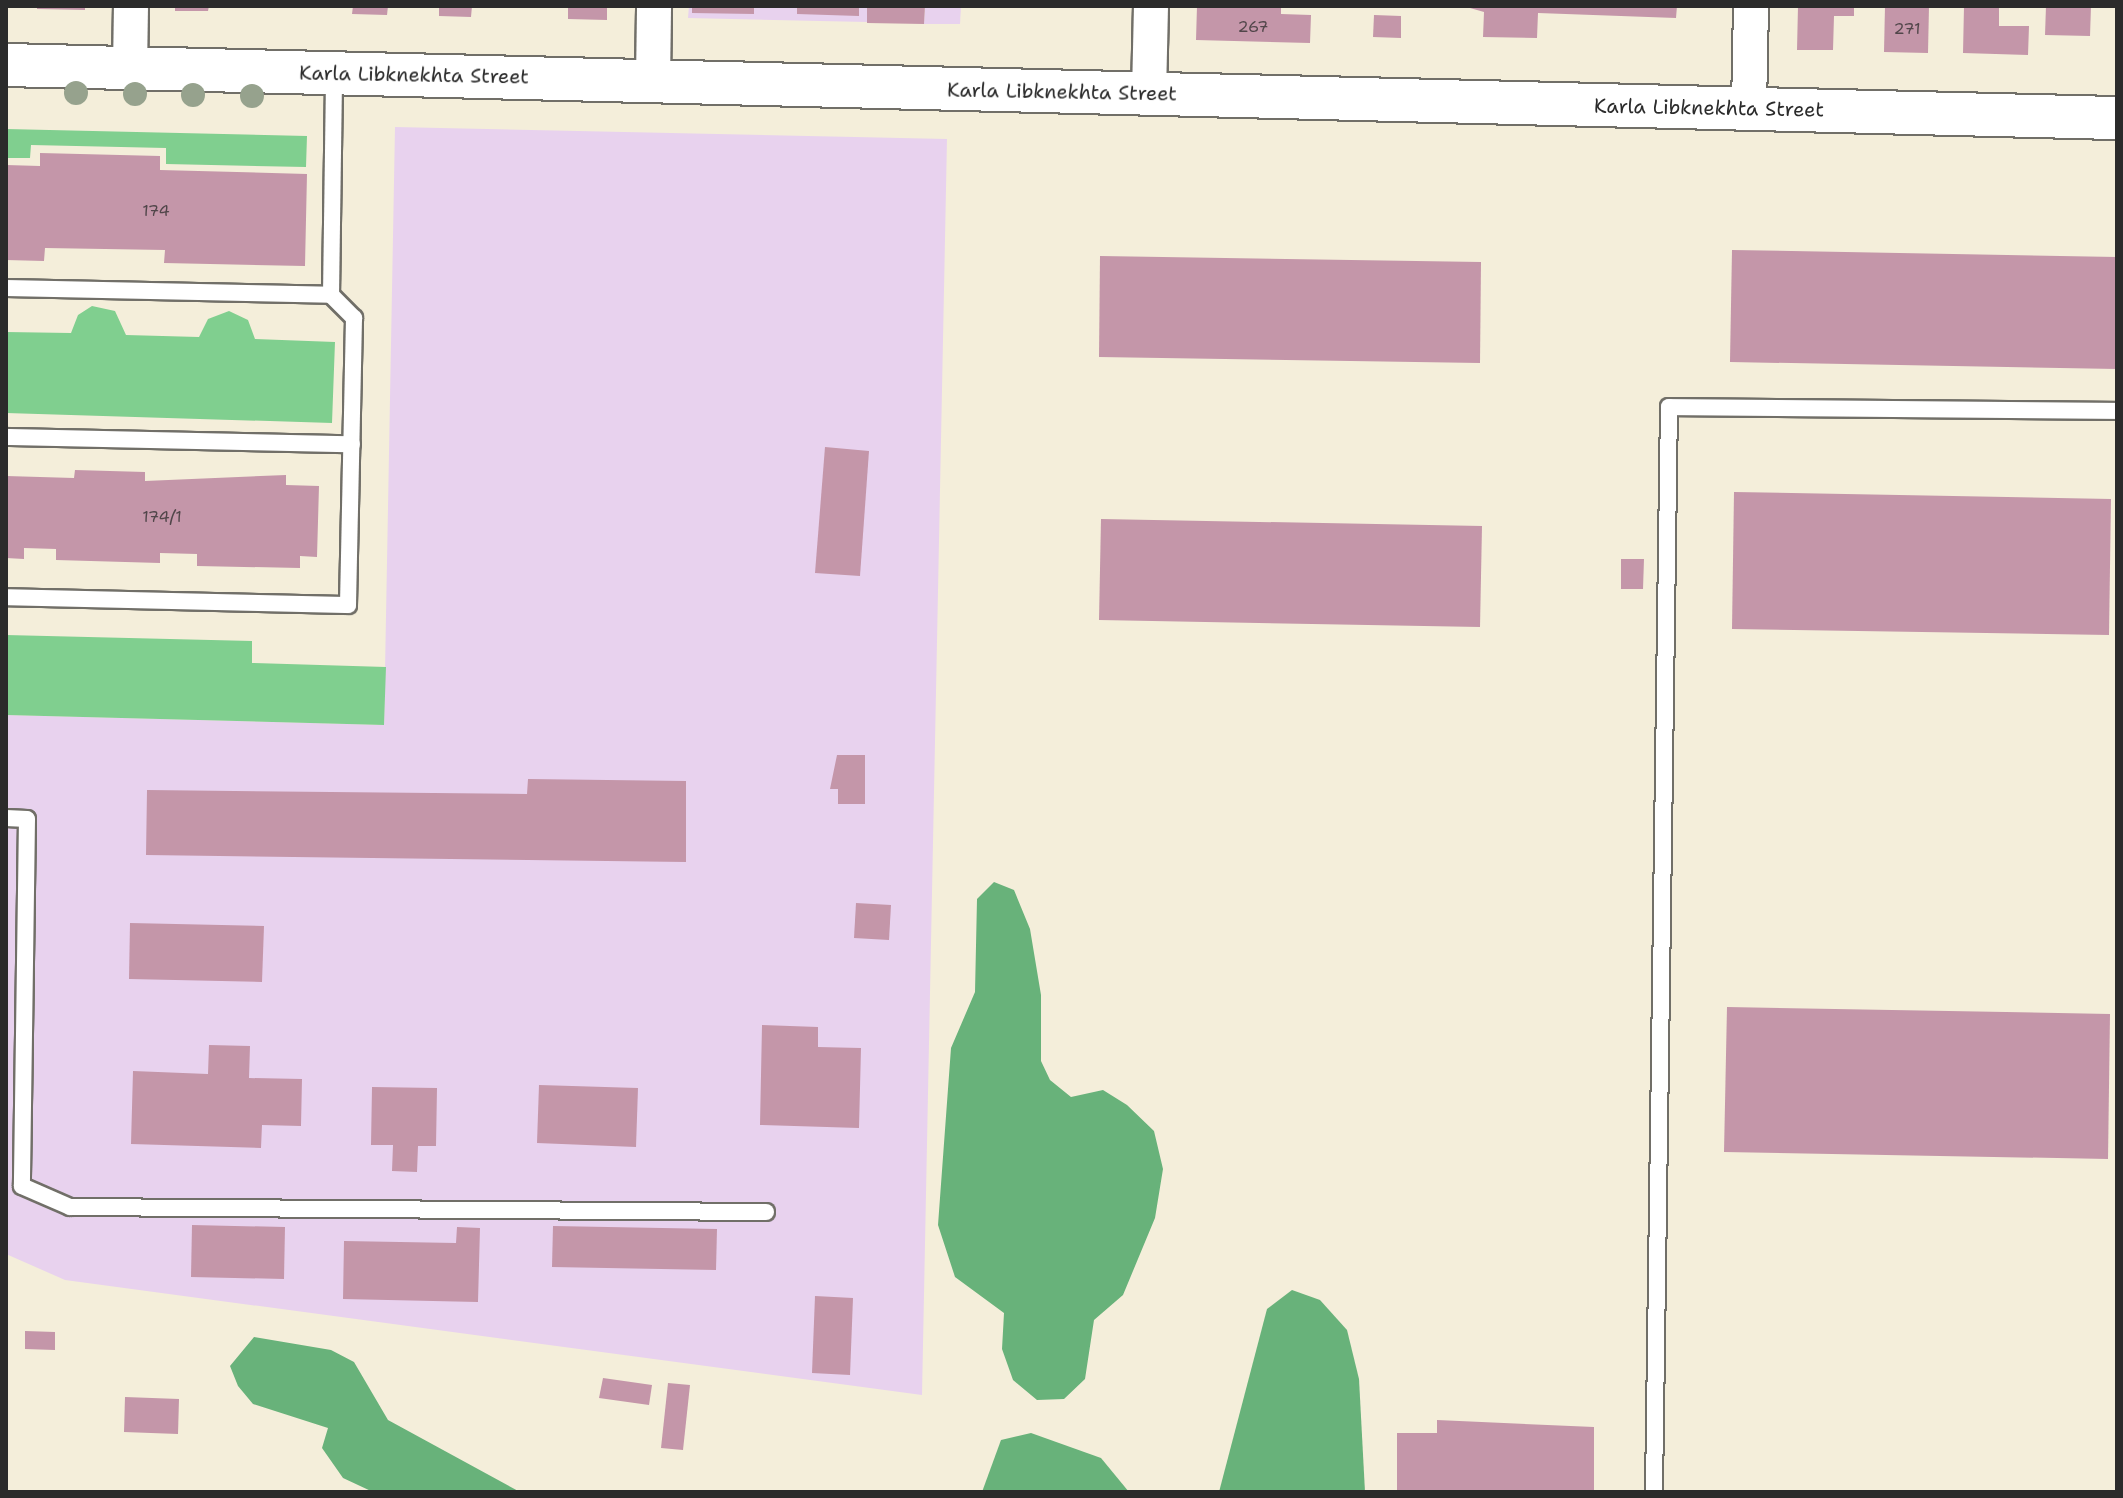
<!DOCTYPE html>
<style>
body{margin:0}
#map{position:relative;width:2123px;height:1498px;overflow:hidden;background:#f4eeda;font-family:"Shantell Sans",sans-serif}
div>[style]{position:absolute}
.built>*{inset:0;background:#e8d2ee}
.green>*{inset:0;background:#80cf8f}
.forest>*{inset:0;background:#68b27a}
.building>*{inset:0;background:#c496a9}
.roads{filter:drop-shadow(2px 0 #716f68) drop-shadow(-2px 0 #716f68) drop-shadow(0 2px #716f68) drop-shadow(0 -2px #716f68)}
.service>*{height:16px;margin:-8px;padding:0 8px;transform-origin:8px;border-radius:8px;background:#fff}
.minor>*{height:34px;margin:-17px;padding:0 17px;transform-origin:17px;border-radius:17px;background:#fff}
.tertiary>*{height:42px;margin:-21px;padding:0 21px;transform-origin:21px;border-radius:21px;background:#fff}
.trees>*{width:24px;height:24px;margin:-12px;border-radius:50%;background:#96a28d}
span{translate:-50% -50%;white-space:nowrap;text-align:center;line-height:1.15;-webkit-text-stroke:7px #fff;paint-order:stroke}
.number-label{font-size:16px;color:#51464a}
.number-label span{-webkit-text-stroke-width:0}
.street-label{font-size:20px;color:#2b2b2b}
.frame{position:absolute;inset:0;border:8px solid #2b2b2b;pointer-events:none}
</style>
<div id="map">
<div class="built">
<i style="clip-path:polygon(689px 6px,867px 6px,867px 22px,688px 18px)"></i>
<i style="clip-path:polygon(925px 6px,961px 6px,960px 24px,924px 24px)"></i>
<i style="clip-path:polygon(395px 127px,947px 139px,922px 1395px,65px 1280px,6px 1254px,6px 715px,384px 725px)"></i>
</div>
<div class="green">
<i style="clip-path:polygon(6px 129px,307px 136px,306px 167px,166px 164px,166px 148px,31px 145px,30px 158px,6px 158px)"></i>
<i style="clip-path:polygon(92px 306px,115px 311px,126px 335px,199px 337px,208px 319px,229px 311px,248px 320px,255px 339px,335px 342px,332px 423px,6px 413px,6px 332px,71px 333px,78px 315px)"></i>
<i style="clip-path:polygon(6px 635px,252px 641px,252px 663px,386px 667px,384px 725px,6px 715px)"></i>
</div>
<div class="forest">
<i style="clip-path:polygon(994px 882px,1014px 890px,1030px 929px,1041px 995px,1041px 1061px,1050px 1080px,1071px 1097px,1103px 1090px,1127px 1105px,1154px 1131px,1163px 1169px,1155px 1218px,1123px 1295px,1094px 1320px,1085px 1379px,1064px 1399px,1037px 1400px,1013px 1380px,1002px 1349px,1004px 1313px,955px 1277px,938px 1225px,951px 1048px,975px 992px,977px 899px)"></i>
<i style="clip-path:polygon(1292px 1290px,1320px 1300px,1347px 1330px,1359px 1379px,1365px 1492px,1219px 1492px,1267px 1309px)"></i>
<i style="clip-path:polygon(254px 1337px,331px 1350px,354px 1362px,388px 1420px,520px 1492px,373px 1492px,343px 1478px,322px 1448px,328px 1428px,253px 1404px,238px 1386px,230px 1366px)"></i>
<i style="clip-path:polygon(1031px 1433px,1101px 1458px,1129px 1492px,982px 1492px,1001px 1440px)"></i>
</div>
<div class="building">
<i style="clip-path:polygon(37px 6px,85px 6px,85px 10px,37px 9px)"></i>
<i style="clip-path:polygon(175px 6px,209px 6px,208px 11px,175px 11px)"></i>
<i style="clip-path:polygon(353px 6px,388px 6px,387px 15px,352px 14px)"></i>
<i style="clip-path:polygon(439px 6px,472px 6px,471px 17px,439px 16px)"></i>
<i style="clip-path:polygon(568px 6px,607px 6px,607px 20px,568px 19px)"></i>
<i style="clip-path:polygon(692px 6px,754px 6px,754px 14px,692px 13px)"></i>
<i style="clip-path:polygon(797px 6px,859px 6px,859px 16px,797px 14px)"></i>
<i style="clip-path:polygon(867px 6px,925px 6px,924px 24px,867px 23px)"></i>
<i style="clip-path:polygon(1197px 6px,1281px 6px,1281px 14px,1311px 15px,1310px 43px,1196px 40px)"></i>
<i style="clip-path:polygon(1463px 6px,1677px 6px,1676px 18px,1538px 13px,1537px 38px,1483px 37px,1484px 12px)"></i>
<i style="clip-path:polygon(1798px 6px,1854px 6px,1854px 16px,1834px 16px,1833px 50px,1797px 50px)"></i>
<i style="clip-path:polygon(1885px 6px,1929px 6px,1928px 53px,1884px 52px)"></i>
<i style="clip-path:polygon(1964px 6px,1999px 6px,1999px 26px,2029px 26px,2028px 55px,1963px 53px)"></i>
<i style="clip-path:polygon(2046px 6px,2091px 6px,2090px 36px,2045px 35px)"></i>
<i style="clip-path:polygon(1374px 15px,1401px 16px,1401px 38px,1373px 37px)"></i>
<i style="clip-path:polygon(40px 153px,160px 156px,160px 170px,307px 174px,305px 266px,164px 263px,165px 250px,45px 248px,44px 261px,6px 260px,6px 165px,40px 166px)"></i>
<i style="clip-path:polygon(1732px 250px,2117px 257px,2117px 369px,1730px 362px)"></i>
<i style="clip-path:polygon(1100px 256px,1481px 262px,1480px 363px,1099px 357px)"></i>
<i style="clip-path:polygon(825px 447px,869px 451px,860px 576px,815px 573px)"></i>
<i style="clip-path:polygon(75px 470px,145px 472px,145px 481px,286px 475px,286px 485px,319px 486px,317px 557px,300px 556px,300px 568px,197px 566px,197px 554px,160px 553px,160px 563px,56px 560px,56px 549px,24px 548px,24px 559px,6px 558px,6px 476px,74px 478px)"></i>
<i style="clip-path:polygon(1734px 492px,2111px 499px,2109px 635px,1732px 629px)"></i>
<i style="clip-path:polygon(1101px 519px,1482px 526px,1480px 627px,1099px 620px)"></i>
<i style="clip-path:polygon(1621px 559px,1644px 559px,1643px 589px,1621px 589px)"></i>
<i style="clip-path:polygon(837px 755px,865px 755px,865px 804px,838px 804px,838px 789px,830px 789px)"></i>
<i style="clip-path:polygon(528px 779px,686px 781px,686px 862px,146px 855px,147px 790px,527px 794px)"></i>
<i style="clip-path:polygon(856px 903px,891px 905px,889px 940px,854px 938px)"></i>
<i style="clip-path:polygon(130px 923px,264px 926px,262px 982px,129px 979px)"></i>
<i style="clip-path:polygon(1727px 1007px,2110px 1014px,2108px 1159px,1724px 1152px)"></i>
<i style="clip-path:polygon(762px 1025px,818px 1027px,818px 1047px,861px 1048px,859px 1128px,760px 1125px)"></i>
<i style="clip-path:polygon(209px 1045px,250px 1046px,249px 1078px,302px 1079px,301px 1126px,262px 1125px,261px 1148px,131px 1144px,133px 1071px,208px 1074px)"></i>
<i style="clip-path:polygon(539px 1085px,638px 1088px,636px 1147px,537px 1143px)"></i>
<i style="clip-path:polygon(372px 1087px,437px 1088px,436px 1146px,418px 1146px,417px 1172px,392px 1171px,393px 1145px,371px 1145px)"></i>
<i style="clip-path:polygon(192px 1225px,285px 1227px,284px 1279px,191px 1277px)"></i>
<i style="clip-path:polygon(553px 1226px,717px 1229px,716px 1270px,552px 1267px)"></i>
<i style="clip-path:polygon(457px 1227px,480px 1228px,478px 1302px,343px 1299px,344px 1241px,456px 1243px)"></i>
<i style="clip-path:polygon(815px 1296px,853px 1298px,850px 1375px,812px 1373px)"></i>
<i style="clip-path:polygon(25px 1331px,55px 1332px,55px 1350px,25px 1349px)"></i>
<i style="clip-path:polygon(603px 1378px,652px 1385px,649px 1405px,599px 1398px)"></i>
<i style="clip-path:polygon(668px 1383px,690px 1385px,683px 1450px,661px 1448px)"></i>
<i style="clip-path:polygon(125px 1397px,179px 1399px,178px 1434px,124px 1432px)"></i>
<i style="clip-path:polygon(1437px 1420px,1594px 1427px,1594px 1492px,1397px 1492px,1397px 1433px,1437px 1433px)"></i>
</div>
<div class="roads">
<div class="service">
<i style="left:6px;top:288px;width:325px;rotate:1.2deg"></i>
<i style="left:331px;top:295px;width:33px;rotate:45deg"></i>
<i style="left:354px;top:318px;width:287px;rotate:91.2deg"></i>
<i style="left:348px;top:605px;width:342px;rotate:-178.7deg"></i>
<i style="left:331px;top:295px;width:221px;rotate:-89.2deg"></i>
<i style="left:6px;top:437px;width:346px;rotate:1.2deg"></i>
<i style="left:6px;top:818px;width:21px;rotate:3deg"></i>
<i style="left:27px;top:819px;width:367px;rotate:90.8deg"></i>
<i style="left:22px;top:1186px;width:52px;rotate:23.6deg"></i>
<i style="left:70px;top:1207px;width:696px;rotate:0.41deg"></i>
<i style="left:1654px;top:1492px;width:1085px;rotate:-89.21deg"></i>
<i style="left:1669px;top:407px;width:448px;rotate:0.5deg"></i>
</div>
<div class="minor">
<i style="left:130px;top:69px;width:63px;rotate:-89.1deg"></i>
<i style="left:653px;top:81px;width:75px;rotate:-89.2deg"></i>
<i style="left:1149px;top:94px;width:88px;rotate:-88.7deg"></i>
<i style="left:1749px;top:109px;width:103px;rotate:-88.9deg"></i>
</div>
<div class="tertiary">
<i style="left:6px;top:65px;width:2112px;rotate:1.44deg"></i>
</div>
</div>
<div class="trees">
<i style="left:76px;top:93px"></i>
<i style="left:135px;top:94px"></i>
<i style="left:193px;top:95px"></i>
<i style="left:252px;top:96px"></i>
</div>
<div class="number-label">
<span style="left:1253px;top:27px">267</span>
<span style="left:1907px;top:29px">271</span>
<span style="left:156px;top:211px">174</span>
<span style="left:162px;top:517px">174/1</span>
</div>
<div class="street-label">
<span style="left:414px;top:75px;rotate:1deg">Karla Libknekhta Street</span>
<span style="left:1062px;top:92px;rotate:1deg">Karla Libknekhta Street</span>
<span style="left:1709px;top:108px;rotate:1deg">Karla Libknekhta Street</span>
</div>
<div class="frame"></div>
</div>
